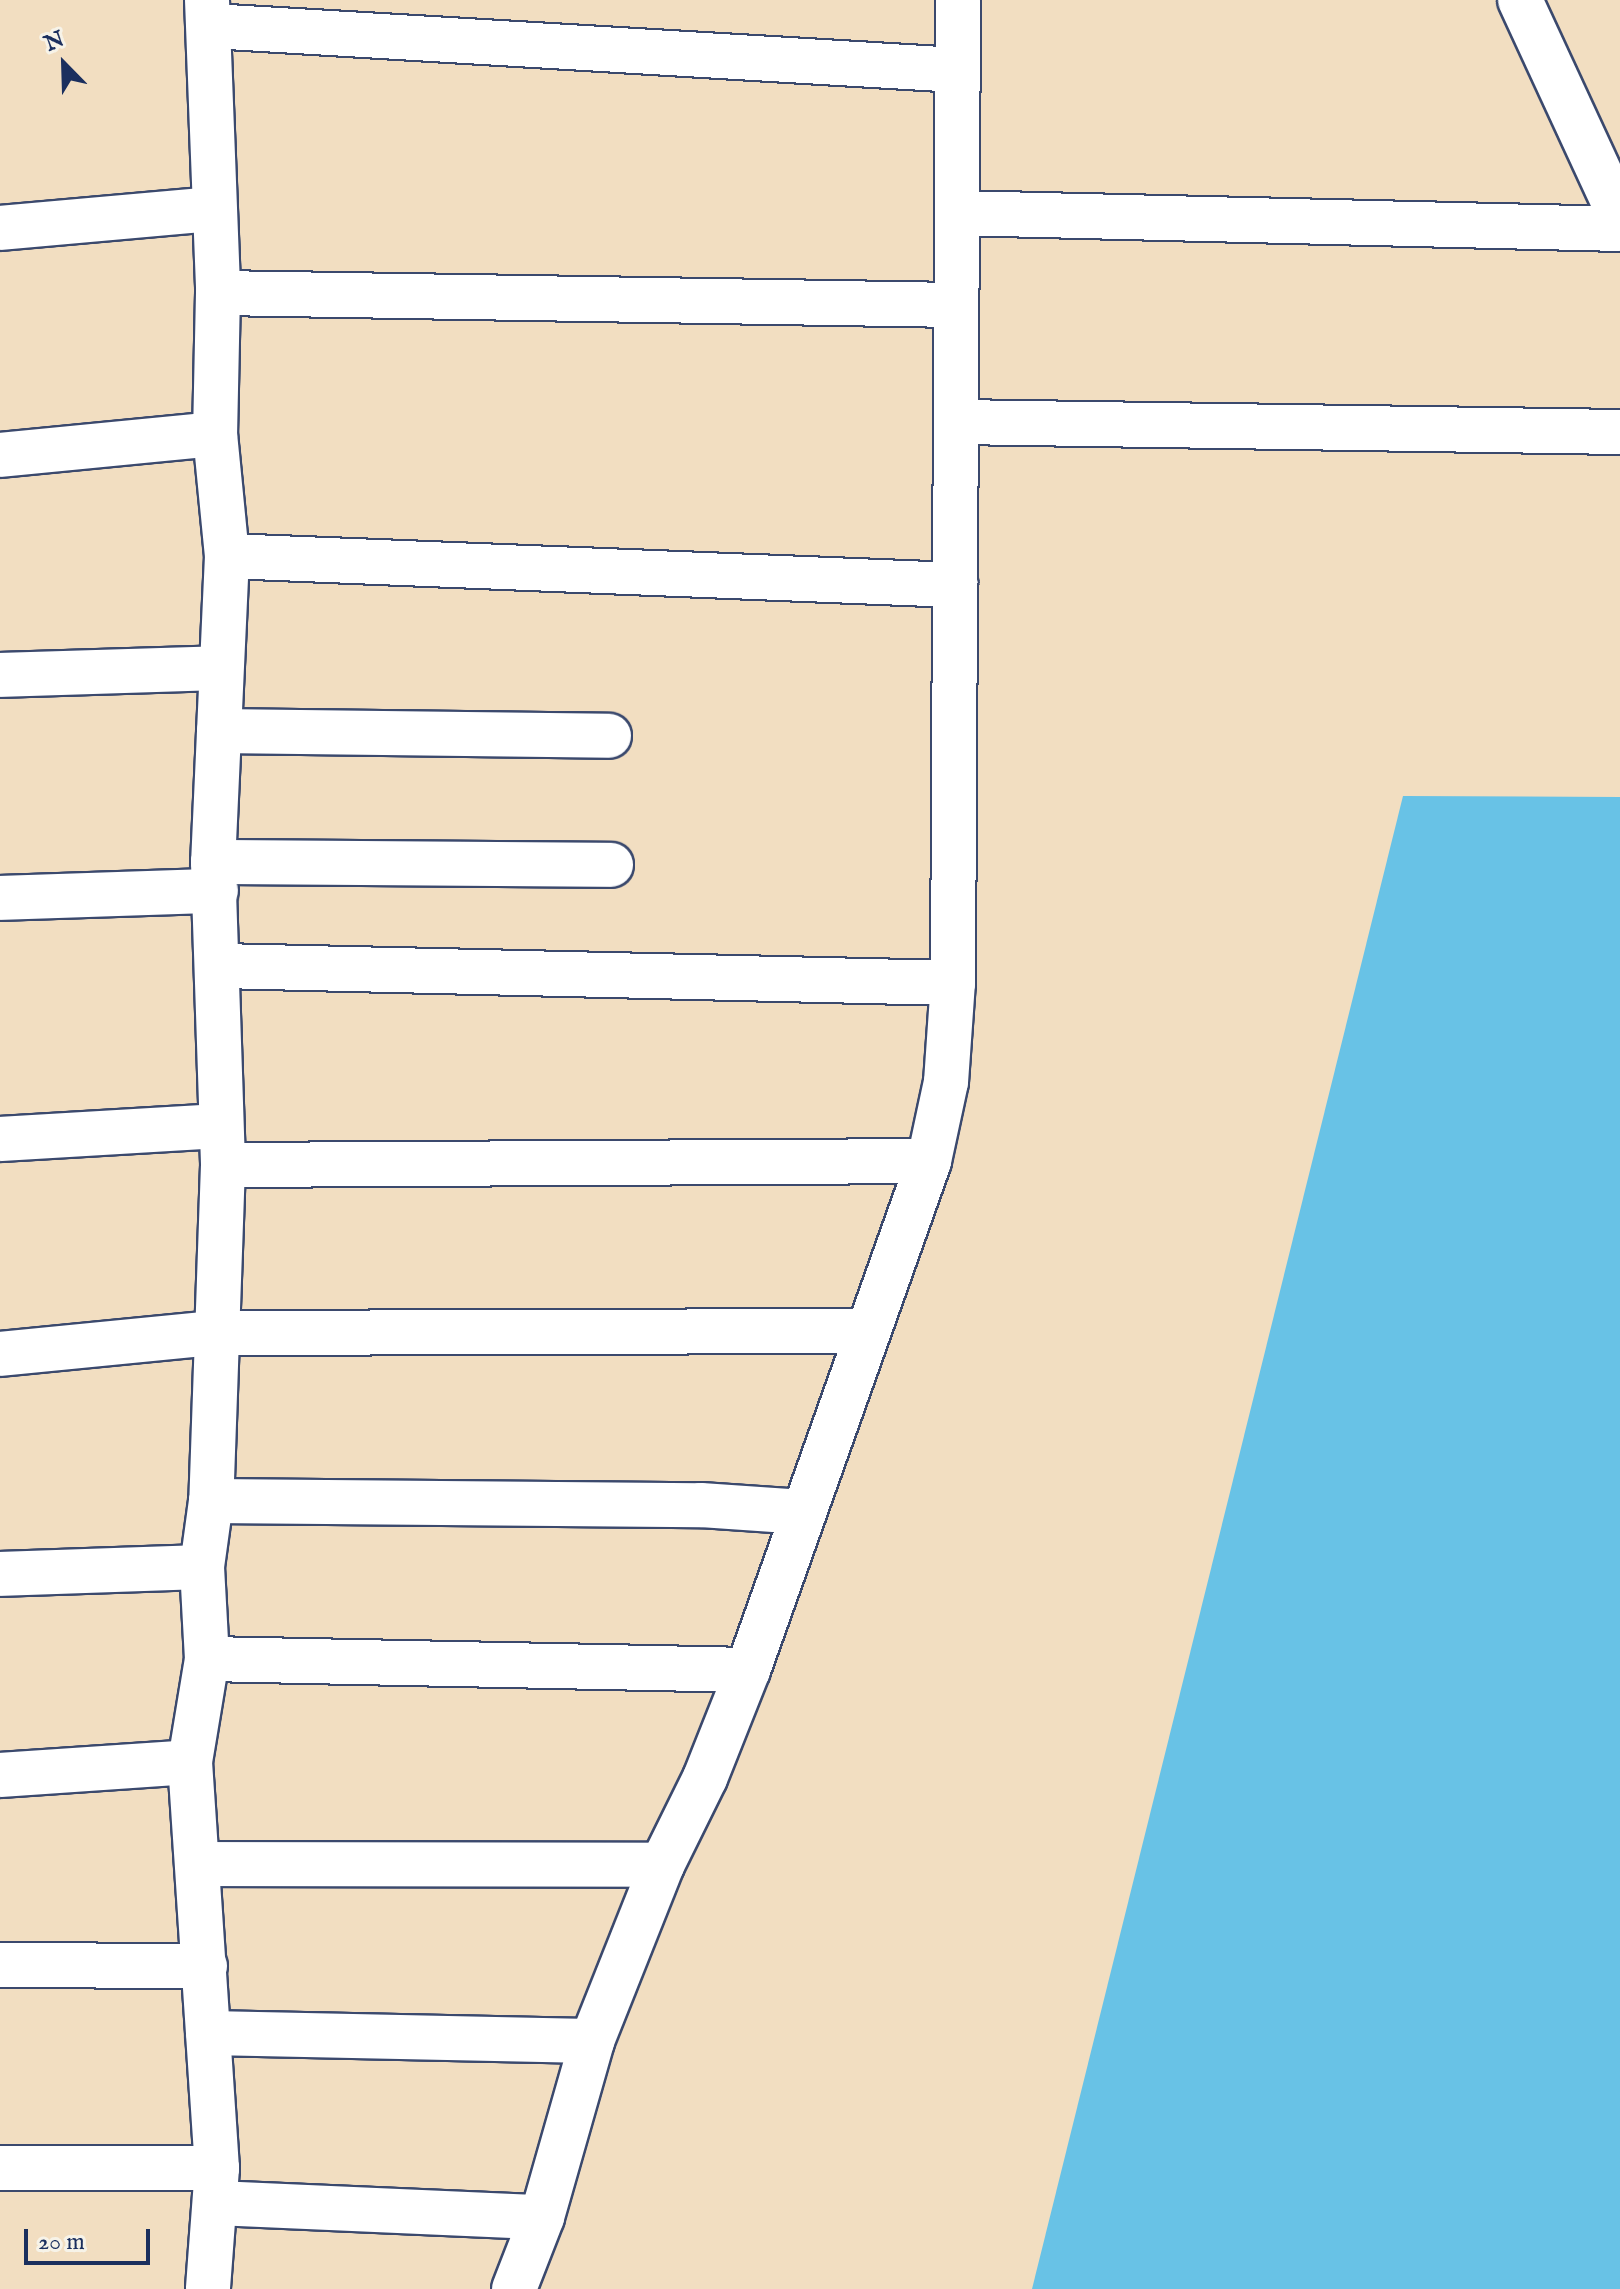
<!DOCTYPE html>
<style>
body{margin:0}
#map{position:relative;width:1620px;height:2289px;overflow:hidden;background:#f2dec1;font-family:"IM FELL English",serif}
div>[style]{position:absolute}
.water>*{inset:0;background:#68c2e6}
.roads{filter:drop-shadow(2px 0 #3b496d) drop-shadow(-2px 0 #3b496d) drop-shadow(0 2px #3b496d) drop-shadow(0 -2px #3b496d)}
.street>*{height:44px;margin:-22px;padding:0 22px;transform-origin:22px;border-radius:22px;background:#fff}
span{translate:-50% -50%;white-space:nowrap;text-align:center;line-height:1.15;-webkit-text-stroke:7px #f7f3e8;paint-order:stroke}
.north{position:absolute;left:24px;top:24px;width:80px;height:80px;-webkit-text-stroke:6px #f7f3e8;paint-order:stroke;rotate:337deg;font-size:22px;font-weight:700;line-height:32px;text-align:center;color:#1b2f5e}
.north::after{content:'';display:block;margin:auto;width:28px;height:36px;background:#1b2f5e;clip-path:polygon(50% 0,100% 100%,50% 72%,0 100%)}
.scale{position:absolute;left:24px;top:2229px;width:126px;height:36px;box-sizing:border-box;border:4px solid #1b2f5e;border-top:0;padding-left:10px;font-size:24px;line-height:28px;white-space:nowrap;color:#1b2f5e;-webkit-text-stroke:6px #f7f3e8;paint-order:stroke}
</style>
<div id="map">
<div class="water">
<i style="clip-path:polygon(1403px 796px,1620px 797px,1620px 2289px,1032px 2289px)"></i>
</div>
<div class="roads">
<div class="street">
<i style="left:207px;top:0;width:293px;rotate:87.8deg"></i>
<i style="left:218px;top:293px;width:141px;rotate:91.2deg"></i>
<i style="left:215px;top:434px;width:123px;rotate:84.4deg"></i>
<i style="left:227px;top:556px;width:306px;rotate:92.6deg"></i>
<i style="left:213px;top:862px;width:303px;rotate:88.1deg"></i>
<i style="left:223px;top:1165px;width:336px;rotate:92deg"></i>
<i style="left:211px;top:1501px;width:67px;rotate:97.8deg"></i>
<i style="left:202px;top:1567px;width:92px;rotate:86.9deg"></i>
<i style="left:207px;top:1659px;width:104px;rotate:99.4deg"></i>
<i style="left:190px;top:1762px;width:407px;rotate:86.2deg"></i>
<i style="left:217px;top:2168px;width:121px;rotate:94.3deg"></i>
<i style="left:1520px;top:0;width:238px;rotate:65.2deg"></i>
<i style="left:211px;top:26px;width:748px;rotate:3.37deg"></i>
<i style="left:957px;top:213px;width:663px;rotate:1.38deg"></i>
<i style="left:0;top:228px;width:213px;rotate:-5.1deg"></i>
<i style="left:218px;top:293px;width:738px;rotate:0.93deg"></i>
<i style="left:956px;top:422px;width:664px;rotate:0.86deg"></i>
<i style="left:0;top:455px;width:216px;rotate:-5.6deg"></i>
<i style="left:227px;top:556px;width:729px;rotate:2.28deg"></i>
<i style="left:0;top:675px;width:221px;rotate:-1.8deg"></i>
<i style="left:219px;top:731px;width:390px;rotate:0.7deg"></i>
<i style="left:213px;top:862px;width:398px;rotate:0.4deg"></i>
<i style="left:0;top:898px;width:216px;rotate:-1.9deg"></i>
<i style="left:220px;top:966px;width:733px;rotate:1.33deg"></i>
<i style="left:0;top:1139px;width:219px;rotate:-3.4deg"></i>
<i style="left:223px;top:1165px;width:706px;rotate:-0.32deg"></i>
<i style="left:0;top:1354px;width:214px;rotate:-5.6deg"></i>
<i style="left:213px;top:1333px;width:654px;rotate:-0.18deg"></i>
<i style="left:211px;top:1501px;width:490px;rotate:0.5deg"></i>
<i style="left:701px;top:1505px;width:102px;rotate:3.9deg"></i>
<i style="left:0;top:1574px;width:202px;rotate:-2deg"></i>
<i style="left:207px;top:1659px;width:541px;rotate:1.16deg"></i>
<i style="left:0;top:1775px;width:190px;rotate:-3.9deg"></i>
<i style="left:197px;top:1864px;width:465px;rotate:0.1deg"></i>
<i style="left:0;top:1965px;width:205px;rotate:0.3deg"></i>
<i style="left:208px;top:2033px;width:384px;rotate:1.2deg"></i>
<i style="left:0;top:2168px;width:217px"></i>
<i style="left:215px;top:2203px;width:327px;rotate:2.5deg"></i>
<i style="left:514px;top:2289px;width:77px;rotate:-68.7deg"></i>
<i style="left:542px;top:2217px;width:183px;rotate:-74.1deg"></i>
<i style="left:592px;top:2041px;width:189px;rotate:-68.3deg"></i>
<i style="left:662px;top:1865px;width:97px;rotate:-63.7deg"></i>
<i style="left:705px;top:1778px;width:116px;rotate:-68.3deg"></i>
<i style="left:748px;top:1670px;width:540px;rotate:-70.42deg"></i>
<i style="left:929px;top:1161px;width:81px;rotate:-77.9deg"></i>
<i style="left:946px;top:1082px;width:99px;rotate:-86deg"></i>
<i style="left:953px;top:983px;width:983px;rotate:-89.71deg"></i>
</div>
</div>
<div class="north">N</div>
<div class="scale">20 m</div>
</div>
